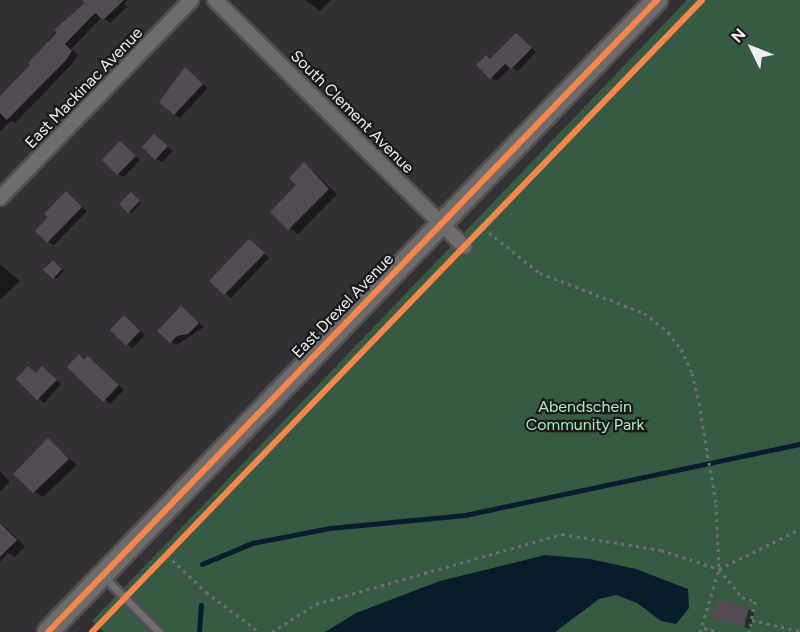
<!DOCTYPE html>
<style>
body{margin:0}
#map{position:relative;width:800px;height:632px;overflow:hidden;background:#333134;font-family:Figtree,sans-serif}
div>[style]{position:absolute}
.green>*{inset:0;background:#365b42}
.water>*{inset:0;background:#071d2b}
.shadow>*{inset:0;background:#0007}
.stream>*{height:5px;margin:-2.5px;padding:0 2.5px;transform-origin:2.5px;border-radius:2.5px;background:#071d2b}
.building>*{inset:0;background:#544c54}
.path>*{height:3px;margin-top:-1.5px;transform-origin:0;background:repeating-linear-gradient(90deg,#6d6c6e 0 3px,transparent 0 7.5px)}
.roads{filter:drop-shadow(2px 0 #525052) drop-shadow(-2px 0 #525052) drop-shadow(0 2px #525052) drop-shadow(0 -2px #525052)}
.lane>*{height:7px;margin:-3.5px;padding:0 3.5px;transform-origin:3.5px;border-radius:3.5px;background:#6e6c6e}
.street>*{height:14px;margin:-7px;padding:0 7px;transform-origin:7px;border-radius:7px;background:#6e6c6e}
.secondary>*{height:20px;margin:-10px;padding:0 10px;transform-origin:10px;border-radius:10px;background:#6e6c6a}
.cycleway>*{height:6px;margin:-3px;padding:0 3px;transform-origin:3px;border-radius:3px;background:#f5874c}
span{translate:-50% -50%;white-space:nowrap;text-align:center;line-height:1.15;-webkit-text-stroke:4.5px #1a191b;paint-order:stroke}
.street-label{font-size:16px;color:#efedf0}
.park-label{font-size:16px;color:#a6eebb}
.north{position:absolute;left:722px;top:18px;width:60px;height:60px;-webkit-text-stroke:4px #1a191b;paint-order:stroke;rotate:313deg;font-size:16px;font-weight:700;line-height:24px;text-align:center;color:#efedf0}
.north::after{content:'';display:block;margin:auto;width:21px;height:27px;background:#efedf0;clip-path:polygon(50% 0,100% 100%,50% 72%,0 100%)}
</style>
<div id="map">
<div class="green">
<i style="clip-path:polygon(687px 0,800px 0,800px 632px,104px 632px,92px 621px)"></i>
</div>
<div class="water">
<i style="clip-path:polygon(545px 555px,590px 559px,636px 569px,688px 589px,689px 608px,676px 624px,661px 621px,637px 603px,616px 595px,599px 599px,555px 632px,325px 632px,356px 613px,440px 581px)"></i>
</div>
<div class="shadow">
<i style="clip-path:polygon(92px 0,128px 0,124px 4px,127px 7px,110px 23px,102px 17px,71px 49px,78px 55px,72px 64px,15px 123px,11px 121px,0 131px,0 98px,33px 65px,30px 63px,66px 19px,70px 21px)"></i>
<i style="clip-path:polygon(305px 0,331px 0,320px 11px)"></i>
<i style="clip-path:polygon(516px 35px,536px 52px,518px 71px,511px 67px,497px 81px,491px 78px,487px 57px,492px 60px)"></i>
<i style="clip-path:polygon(185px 69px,208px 88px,180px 118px,174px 114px)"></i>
<i style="clip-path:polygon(154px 136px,173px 151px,162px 162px,156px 159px)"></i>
<i style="clip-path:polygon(120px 143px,140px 160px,124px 177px,118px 174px)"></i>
<i style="clip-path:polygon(305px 164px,337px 194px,298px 234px,289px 228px)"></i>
<i style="clip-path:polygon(66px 193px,87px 211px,54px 245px,48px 242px,50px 217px)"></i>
<i style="clip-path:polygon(133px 196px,141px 203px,132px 213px,121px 204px)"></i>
<i style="clip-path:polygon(249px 241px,269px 258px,231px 298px,211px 281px)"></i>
<i style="clip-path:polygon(56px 263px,64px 271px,56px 279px,54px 278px)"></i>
<i style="clip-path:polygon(0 264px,20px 281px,0 300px)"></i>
<i style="clip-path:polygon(181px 308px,204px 327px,177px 345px,171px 342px)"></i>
<i style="clip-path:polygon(124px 317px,145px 335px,133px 348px,127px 345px)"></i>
<i style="clip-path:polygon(80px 356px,94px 361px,124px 390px,110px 404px,69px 367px)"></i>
<i style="clip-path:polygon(43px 368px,61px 384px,44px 403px,18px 379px,37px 374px)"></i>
<i style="clip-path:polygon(48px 440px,77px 465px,43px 497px,34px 491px)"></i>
<i style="clip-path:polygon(0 471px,10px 482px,0 491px)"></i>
<i style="clip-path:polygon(0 522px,25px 546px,15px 557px,8px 553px,0 562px)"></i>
<i style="clip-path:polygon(748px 609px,754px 612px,750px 629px,714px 618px)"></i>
</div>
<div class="stream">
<i style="left:202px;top:564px;width:54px;rotate:-22.8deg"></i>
<i style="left:252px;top:543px;width:79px;rotate:-10.9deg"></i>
<i style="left:330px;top:528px;width:136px;rotate:-5.5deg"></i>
<i style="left:465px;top:515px;width:342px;rotate:-12deg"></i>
<i style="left:199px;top:632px;width:27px;rotate:-86deg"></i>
</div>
<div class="building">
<i style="clip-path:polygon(82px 0,124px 0,103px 20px,95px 13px,65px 44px,72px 51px,66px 60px,7px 120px,0 113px,0 96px,30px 65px,28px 63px,57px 32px,54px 30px,85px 3px)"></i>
<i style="clip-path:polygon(516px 33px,532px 48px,511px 69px,505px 64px,490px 79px,476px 65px,486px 55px,490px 59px)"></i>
<i style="clip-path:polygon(185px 67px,203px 84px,174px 115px,159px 102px)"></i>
<i style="clip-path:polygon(154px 134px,168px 146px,155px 160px,142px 147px)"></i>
<i style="clip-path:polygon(120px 141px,136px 156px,117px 175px,102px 160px)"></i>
<i style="clip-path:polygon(304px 162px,329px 189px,288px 230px,270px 212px,296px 185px,289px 178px)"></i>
<i style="clip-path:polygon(66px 191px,82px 207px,47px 243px,35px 231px,48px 217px,44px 214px)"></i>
<i style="clip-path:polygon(131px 192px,140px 201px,128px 213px,119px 204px)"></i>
<i style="clip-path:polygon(249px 239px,265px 253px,224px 295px,209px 281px)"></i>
<i style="clip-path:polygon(53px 260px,62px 269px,53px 279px,43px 270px)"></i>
<i style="clip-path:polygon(181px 306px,199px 323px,188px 334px,177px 336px,170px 343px,157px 331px)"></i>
<i style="clip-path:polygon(124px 315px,140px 331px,126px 346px,110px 330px)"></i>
<i style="clip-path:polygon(79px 354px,84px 359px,88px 356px,119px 385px,103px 402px,67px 367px)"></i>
<i style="clip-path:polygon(28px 366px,36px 373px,42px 366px,57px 380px,37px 400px,16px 379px)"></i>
<i style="clip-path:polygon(48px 438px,69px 459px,33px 493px,13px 474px)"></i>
<i style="clip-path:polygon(0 523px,17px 540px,0 557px)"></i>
<i style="clip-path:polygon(717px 600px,749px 607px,744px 627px,712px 619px)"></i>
</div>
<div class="path">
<i style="left:483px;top:228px;width:73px;rotate:38.3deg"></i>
<i style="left:540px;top:273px;width:111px;rotate:21deg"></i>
<i style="left:644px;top:313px;width:31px;rotate:38deg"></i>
<i style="left:668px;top:332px;width:21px;rotate:53deg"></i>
<i style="left:681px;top:349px;width:26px;rotate:65deg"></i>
<i style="left:692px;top:373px;width:31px;rotate:77deg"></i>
<i style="left:699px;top:403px;width:102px;rotate:80.4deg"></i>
<i style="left:716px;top:504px;width:65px;rotate:87.4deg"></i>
<i style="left:719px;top:569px;width:90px;rotate:-26.3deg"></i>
<i style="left:167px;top:555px;width:54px;rotate:43.5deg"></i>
<i style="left:206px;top:592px;width:66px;rotate:37deg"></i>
<i style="left:752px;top:620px;width:49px;rotate:12.9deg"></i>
<i style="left:704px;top:628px;width:16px;rotate:14deg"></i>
<i style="left:272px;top:632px;width:52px;rotate:-32.5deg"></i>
<i style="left:316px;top:604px;width:256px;rotate:-15.9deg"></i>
<i style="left:562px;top:534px;width:100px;rotate:9.2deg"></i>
<i style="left:661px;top:550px;width:61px;rotate:18.1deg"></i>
<i style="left:719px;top:569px;width:36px;rotate:51deg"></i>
<i style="left:742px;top:597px;width:14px;rotate:17deg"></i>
<i style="left:755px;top:601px;width:32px;rotate:101deg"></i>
<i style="left:700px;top:632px;width:66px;rotate:-73.2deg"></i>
</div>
<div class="roads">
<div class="lane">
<i style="left:104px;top:577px;width:78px;rotate:45deg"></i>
</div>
<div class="street">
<i style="left:215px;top:0;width:351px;rotate:44.7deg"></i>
<i style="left:0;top:198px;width:275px;rotate:-46deg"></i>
</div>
<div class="secondary">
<i style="left:48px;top:632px;width:878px;rotate:-46.06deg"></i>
</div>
</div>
<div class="cycleway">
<i style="left:48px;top:632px;width:878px;rotate:-46.06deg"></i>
<i style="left:92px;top:632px;width:878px;rotate:-46.01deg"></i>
</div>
<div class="street-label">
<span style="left:84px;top:88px;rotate:-46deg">East Mackinac Avenue</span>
<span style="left:352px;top:112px;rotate:45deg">South Clement Avenue</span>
<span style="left:343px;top:306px;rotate:-46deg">East Drexel Avenue</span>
</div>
<div class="park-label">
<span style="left:585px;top:416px">Abendschein<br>Community Park</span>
</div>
<div class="north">N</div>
</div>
